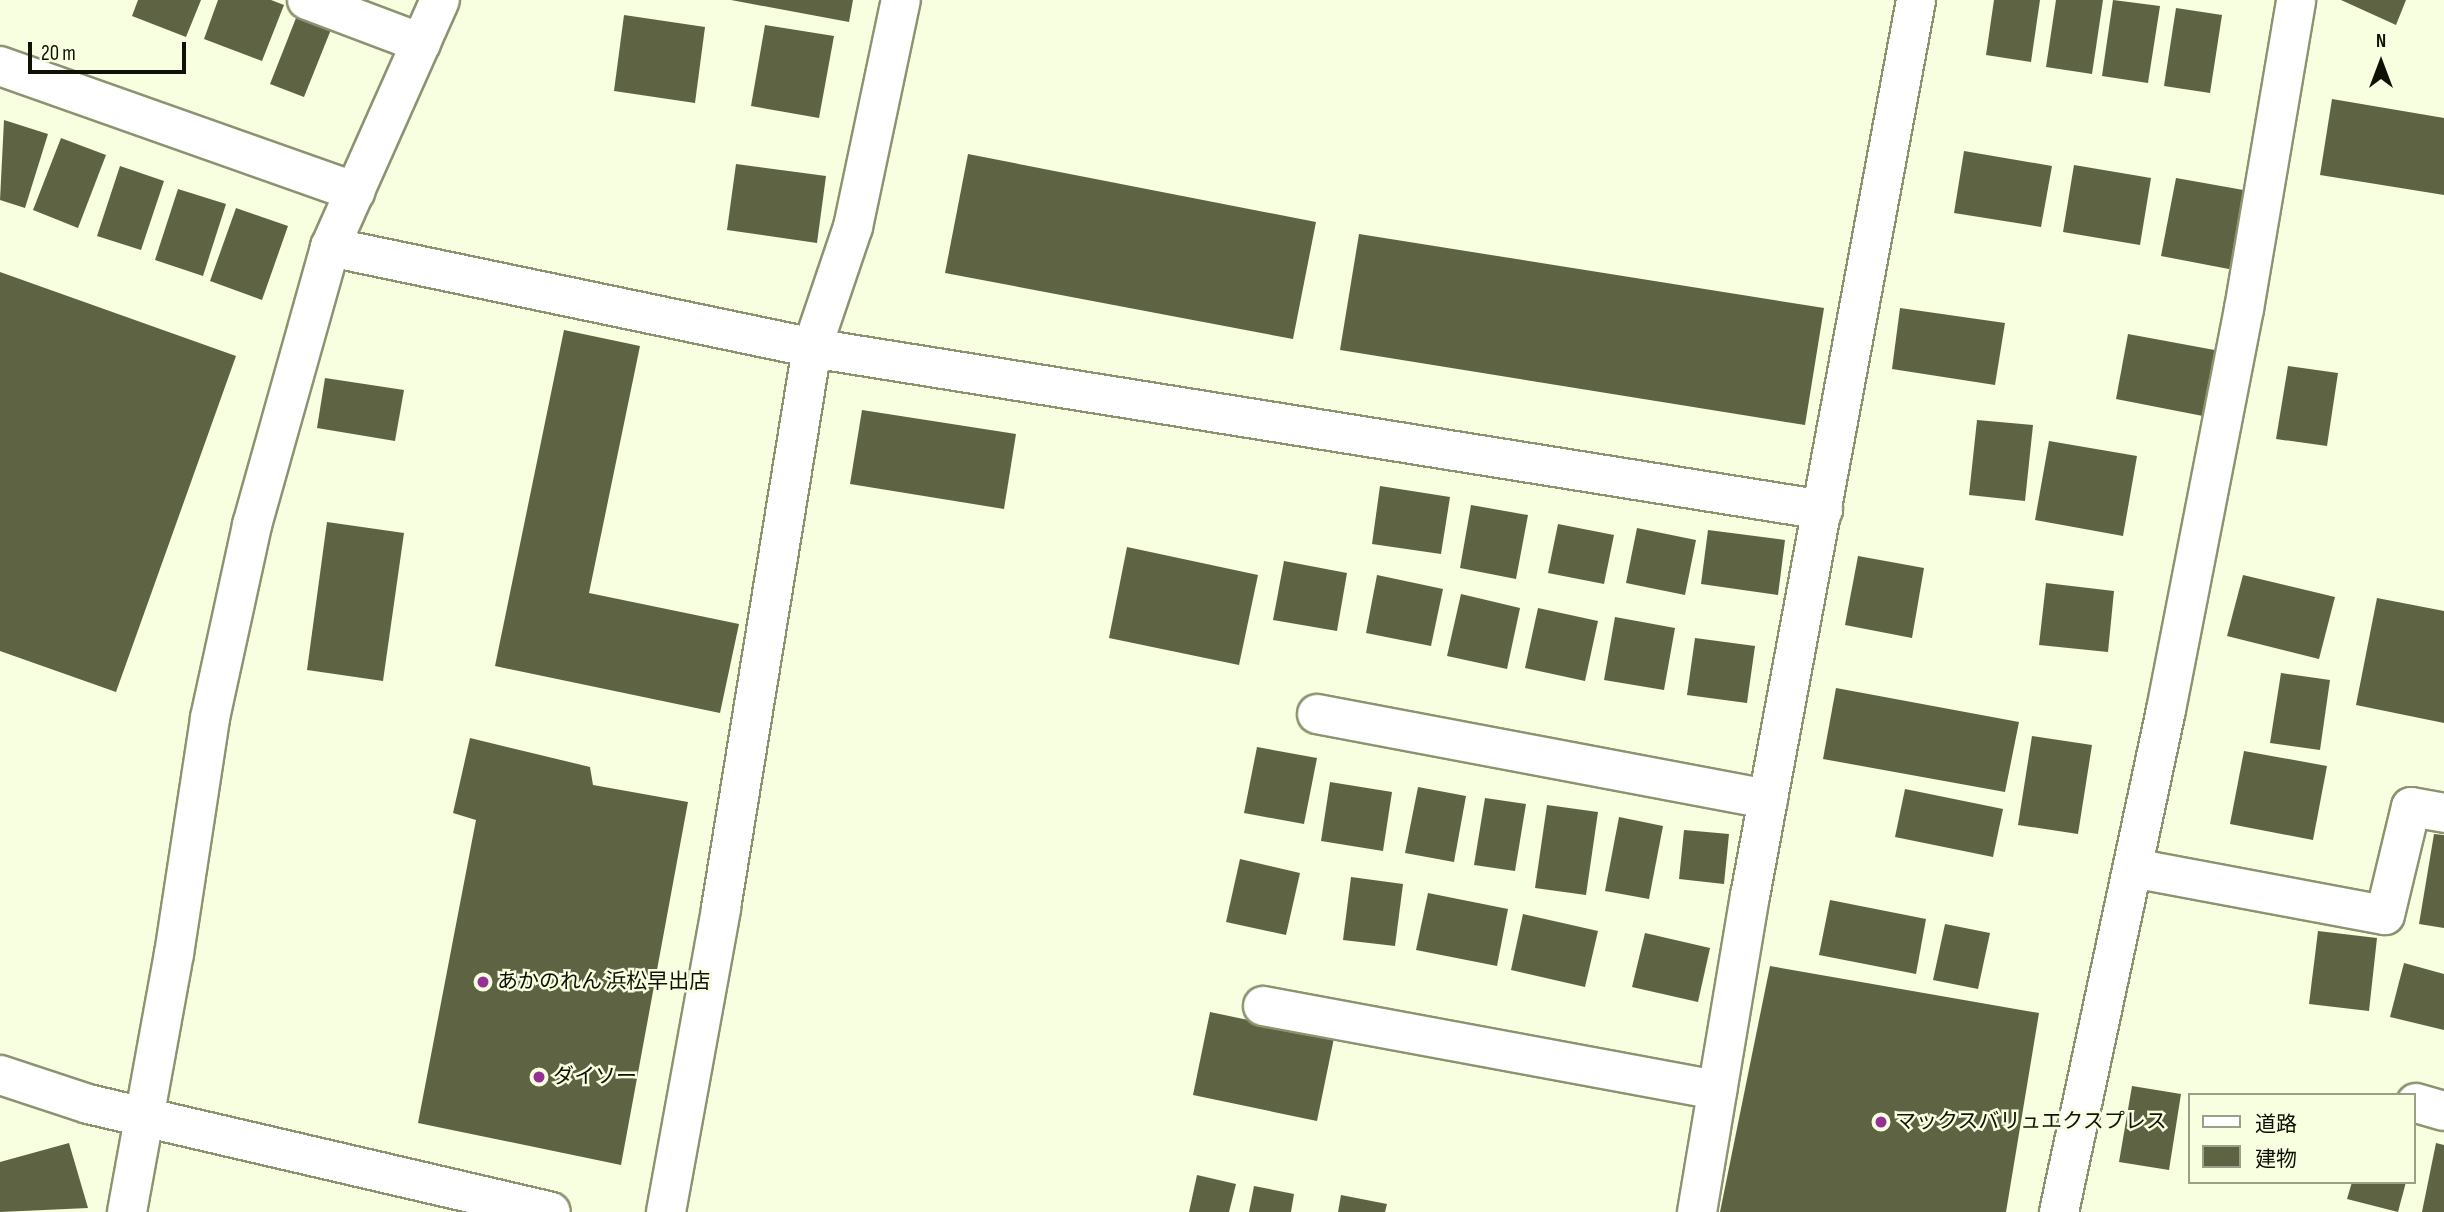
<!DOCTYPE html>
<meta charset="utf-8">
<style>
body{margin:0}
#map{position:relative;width:2444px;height:1212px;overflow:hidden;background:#f8fee0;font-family:"Sofia Sans Condensed","Noto Sans JP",sans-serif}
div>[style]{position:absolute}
.building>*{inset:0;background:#5e6443}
.roads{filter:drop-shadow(2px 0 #8c9370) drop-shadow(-2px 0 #8c9370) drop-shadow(0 2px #8c9370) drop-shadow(0 -2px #8c9370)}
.street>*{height:38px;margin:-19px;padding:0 19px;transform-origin:19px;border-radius:19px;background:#fff}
.secondary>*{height:38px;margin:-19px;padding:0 19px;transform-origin:19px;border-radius:19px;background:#fff}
.dots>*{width:19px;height:19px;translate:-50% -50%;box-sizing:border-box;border:4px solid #f8fee0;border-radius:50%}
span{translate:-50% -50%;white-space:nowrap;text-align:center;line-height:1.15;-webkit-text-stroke:5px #f8fee0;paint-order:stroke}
.poi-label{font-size:21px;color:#0f1105}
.left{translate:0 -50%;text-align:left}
.legend{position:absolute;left:2188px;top:1093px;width:228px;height:91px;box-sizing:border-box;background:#f8fee0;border:2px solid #9b9f88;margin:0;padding:9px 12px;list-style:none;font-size:21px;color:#0f1105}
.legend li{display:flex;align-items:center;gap:14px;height:35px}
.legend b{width:35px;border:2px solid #9b9f88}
.north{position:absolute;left:2346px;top:28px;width:70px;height:70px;-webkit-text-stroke:5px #f8fee0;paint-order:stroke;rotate:0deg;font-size:19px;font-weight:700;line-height:28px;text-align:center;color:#0f1105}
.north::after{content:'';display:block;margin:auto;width:24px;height:32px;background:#0f1105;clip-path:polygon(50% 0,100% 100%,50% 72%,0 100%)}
.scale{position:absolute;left:28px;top:42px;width:158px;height:32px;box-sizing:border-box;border:4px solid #0f1105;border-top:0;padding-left:9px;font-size:21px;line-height:24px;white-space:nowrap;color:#0f1105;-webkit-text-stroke:5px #f8fee0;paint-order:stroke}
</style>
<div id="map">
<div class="building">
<i style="clip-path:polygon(138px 0,201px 0,186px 37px,132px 16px)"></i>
<i style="clip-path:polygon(218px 0,271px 0,284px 5px,262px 61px,204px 39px)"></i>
<i style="clip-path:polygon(731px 0,853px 0,849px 22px)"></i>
<i style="clip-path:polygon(1994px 0,2040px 0,2031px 62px,1986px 55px)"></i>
<i style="clip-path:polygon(2056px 0,2103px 0,2092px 74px,2046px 67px)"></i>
<i style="clip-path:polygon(2113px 0,2160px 6px,2148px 83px,2102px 76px)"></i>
<i style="clip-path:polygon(2341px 0,2406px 0,2396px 25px)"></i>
<i style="clip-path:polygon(2176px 8px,2222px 15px,2210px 93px,2164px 86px)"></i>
<i style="clip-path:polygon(298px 13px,332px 27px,304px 97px,270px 84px)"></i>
<i style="clip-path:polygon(624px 15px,705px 27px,695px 103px,614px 91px)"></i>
<i style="clip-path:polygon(765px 25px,834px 36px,819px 118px,751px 106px)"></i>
<i style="clip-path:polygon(2332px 99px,2444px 118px,2444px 195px,2320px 175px)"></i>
<i style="clip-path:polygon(4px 120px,48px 134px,25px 208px,0 200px)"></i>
<i style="clip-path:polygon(61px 138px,106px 155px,78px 228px,33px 210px)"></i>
<i style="clip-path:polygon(1964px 151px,2052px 166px,2041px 227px,1954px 213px)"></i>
<i style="clip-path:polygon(968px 154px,1316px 222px,1293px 339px,945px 273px)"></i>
<i style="clip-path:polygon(736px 164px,826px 176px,817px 243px,727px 230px)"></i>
<i style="clip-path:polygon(2074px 165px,2151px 178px,2140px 245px,2063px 232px)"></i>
<i style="clip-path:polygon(120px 166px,164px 181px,141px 250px,97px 236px)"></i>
<i style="clip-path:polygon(2176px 178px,2249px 191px,2234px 270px,2161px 256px)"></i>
<i style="clip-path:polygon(178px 189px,226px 204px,203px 276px,155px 260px)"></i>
<i style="clip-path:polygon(236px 208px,288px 226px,262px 300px,210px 281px)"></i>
<i style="clip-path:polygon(1359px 234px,1824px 308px,1805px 425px,1340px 350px)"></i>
<i style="clip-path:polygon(0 272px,236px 356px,116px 692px,0 651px)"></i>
<i style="clip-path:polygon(1900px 308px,2005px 323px,1995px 385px,1892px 369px)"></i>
<i style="clip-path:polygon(564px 330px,640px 346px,589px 593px,739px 624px,720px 713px,495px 666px)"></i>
<i style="clip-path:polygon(2128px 334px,2220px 351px,2208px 417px,2116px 399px)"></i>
<i style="clip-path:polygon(2288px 366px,2338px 373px,2327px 446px,2276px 439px)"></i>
<i style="clip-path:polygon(325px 378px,404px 390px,395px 441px,317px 428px)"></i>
<i style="clip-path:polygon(862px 410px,1016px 434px,1004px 509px,850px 484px)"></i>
<i style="clip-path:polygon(1977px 420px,2033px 425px,2025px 501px,1969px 495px)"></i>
<i style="clip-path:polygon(2049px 441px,2137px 456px,2123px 536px,2035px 520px)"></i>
<i style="clip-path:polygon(1380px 486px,1450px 497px,1441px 554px,1372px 544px)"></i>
<i style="clip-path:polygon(1471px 505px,1528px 515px,1516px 579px,1460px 568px)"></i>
<i style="clip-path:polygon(327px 522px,404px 533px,383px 681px,307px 670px)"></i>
<i style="clip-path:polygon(1558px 524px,1614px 535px,1604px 584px,1548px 573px)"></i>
<i style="clip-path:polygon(1637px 528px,1696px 540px,1685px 595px,1626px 583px)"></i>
<i style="clip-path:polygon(1708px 530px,1785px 540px,1778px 595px,1701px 584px)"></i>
<i style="clip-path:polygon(1127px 547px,1258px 575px,1239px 665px,1109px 638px)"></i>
<i style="clip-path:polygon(1858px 556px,1924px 568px,1912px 638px,1845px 625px)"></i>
<i style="clip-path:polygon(1284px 561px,1347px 573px,1337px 631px,1273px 620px)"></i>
<i style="clip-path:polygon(1377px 575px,1443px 589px,1431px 646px,1366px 633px)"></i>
<i style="clip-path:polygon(2243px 575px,2335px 597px,2319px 659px,2227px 636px)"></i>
<i style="clip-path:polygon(2046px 583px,2114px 591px,2108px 652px,2039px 645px)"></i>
<i style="clip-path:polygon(1461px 594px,1520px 608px,1507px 669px,1447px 656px)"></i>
<i style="clip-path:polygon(2377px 598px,2444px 611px,2444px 723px,2356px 705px)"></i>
<i style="clip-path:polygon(1538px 608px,1598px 621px,1585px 681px,1525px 668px)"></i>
<i style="clip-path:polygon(1615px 617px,1675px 628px,1664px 690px,1604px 680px)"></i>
<i style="clip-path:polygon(1695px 638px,1755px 646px,1747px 703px,1687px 695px)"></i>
<i style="clip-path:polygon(2281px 673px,2330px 680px,2320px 750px,2270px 743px)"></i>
<i style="clip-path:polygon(1836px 688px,2019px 722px,2005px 792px,1823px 759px)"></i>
<i style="clip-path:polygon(2032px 736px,2092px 745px,2078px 834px,2018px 825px)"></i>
<i style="clip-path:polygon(470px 738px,590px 767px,593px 785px,688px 802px,621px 1165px,418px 1123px,476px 820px,453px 813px)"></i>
<i style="clip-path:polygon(1257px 747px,1317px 758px,1304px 824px,1244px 813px)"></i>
<i style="clip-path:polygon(2244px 751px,2327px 766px,2313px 840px,2230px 824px)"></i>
<i style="clip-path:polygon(1330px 782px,1392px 792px,1383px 851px,1321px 841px)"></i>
<i style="clip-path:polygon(1418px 787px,1466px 796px,1454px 862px,1405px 853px)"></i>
<i style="clip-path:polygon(1905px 789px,2003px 809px,1993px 857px,1895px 837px)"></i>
<i style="clip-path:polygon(1485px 798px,1526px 804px,1515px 871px,1474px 865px)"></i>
<i style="clip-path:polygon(1547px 805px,1598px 812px,1586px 895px,1535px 888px)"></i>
<i style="clip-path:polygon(1619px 817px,1663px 826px,1649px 899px,1605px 891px)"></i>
<i style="clip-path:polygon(1684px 830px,1729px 834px,1724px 884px,1679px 879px)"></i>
<i style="clip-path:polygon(2434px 834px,2444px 835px,2444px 928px,2419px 924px)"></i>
<i style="clip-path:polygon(1240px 859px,1300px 873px,1286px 935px,1226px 922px)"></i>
<i style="clip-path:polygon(1351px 877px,1403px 884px,1395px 946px,1343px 940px)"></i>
<i style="clip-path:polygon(1428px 893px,1508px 909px,1497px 966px,1416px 950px)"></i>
<i style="clip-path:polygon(1830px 900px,1926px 919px,1916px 974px,1819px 955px)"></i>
<i style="clip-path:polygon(1523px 914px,1598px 931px,1585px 987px,1511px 970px)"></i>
<i style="clip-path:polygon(1945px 924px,1990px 933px,1978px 989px,1933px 980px)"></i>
<i style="clip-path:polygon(2318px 931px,2377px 938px,2369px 1011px,2309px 1004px)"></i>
<i style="clip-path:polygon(1645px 933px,1710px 948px,1698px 1002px,1632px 987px)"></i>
<i style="clip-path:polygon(2404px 963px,2444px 974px,2444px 1030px,2390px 1017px)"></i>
<i style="clip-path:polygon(1770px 966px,2039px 1013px,2006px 1212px,1720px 1212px)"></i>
<i style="clip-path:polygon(1210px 1012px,1334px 1038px,1317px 1121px,1193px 1095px)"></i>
<i style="clip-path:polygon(2132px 1086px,2181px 1094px,2169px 1170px,2119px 1162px)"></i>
<i style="clip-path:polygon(69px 1143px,88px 1208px,0 1212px,0 1162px)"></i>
<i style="clip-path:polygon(2436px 1143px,2444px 1145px,2444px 1212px,2422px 1212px)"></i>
<i style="clip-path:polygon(1197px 1175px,1236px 1184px,1229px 1212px,1189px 1212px)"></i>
<i style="clip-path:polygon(2352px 1182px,2406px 1182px,2398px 1212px,2347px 1199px)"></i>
<i style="clip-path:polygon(1254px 1186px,1294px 1194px,1291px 1212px,1249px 1212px)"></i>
<i style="clip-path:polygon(1341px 1195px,1387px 1204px,1385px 1212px,1338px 1212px)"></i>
</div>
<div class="roads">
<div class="street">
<i style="left:307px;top:0;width:122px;rotate:20.7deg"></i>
<i style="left:0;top:66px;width:377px;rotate:19.5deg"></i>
<i style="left:330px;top:247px;width:492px;rotate:11.8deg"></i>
<i style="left:812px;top:348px;width:1024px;rotate:9.1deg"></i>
<i style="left:1317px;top:714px;width:459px;rotate:10.7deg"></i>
<i style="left:2133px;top:868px;width:256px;rotate:10.6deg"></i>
<i style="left:2385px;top:915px;width:111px;rotate:-76.5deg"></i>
<i style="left:2411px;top:807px;width:34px;rotate:10deg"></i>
<i style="left:1263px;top:1006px;width:462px;rotate:10.5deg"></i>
<i style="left:2416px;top:1103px;width:29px;rotate:16deg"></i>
<i style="left:127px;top:1212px;width:262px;rotate:-79.7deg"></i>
<i style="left:174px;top:954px;width:239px;rotate:-81.3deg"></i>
<i style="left:210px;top:718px;width:198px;rotate:-77.7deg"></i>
<i style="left:252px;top:525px;width:289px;rotate:-74.3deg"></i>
<i style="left:330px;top:247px;width:270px;rotate:-66deg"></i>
<i style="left:666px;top:1212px;width:309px;rotate:-79.7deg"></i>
<i style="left:721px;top:908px;width:567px;rotate:-80.77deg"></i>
<i style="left:812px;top:348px;width:128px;rotate:-71.3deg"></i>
<i style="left:853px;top:227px;width:232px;rotate:-78.1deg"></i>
<i style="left:1697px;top:1212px;width:320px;rotate:-80.5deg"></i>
<i style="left:1750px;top:896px;width:911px;rotate:-79.5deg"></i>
<i style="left:2059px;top:1212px;width:513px;rotate:-77.97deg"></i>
<i style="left:2166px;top:710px;width:409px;rotate:-79deg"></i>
<i style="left:2244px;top:309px;width:313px;rotate:-80.4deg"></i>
</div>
<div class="secondary">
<i style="left:0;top:1075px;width:93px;rotate:18.2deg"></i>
<i style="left:88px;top:1104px;width:475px;rotate:13.1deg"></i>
</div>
</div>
<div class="dots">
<i style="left:483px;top:982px;background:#943096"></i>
<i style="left:539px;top:1077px;background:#943096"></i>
<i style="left:1881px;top:1122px;background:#943096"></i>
</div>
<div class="poi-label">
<span class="left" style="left:497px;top:982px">あかのれん 浜松早出店</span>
<span class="left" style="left:553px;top:1077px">ダイソー</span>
<span class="left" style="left:1895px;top:1122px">マックスバリュエクスプレス</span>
</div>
<ul class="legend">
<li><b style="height:9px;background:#fff"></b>道路</li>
<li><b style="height:19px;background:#5e6443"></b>建物</li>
</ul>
<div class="north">N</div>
<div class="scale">20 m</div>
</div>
